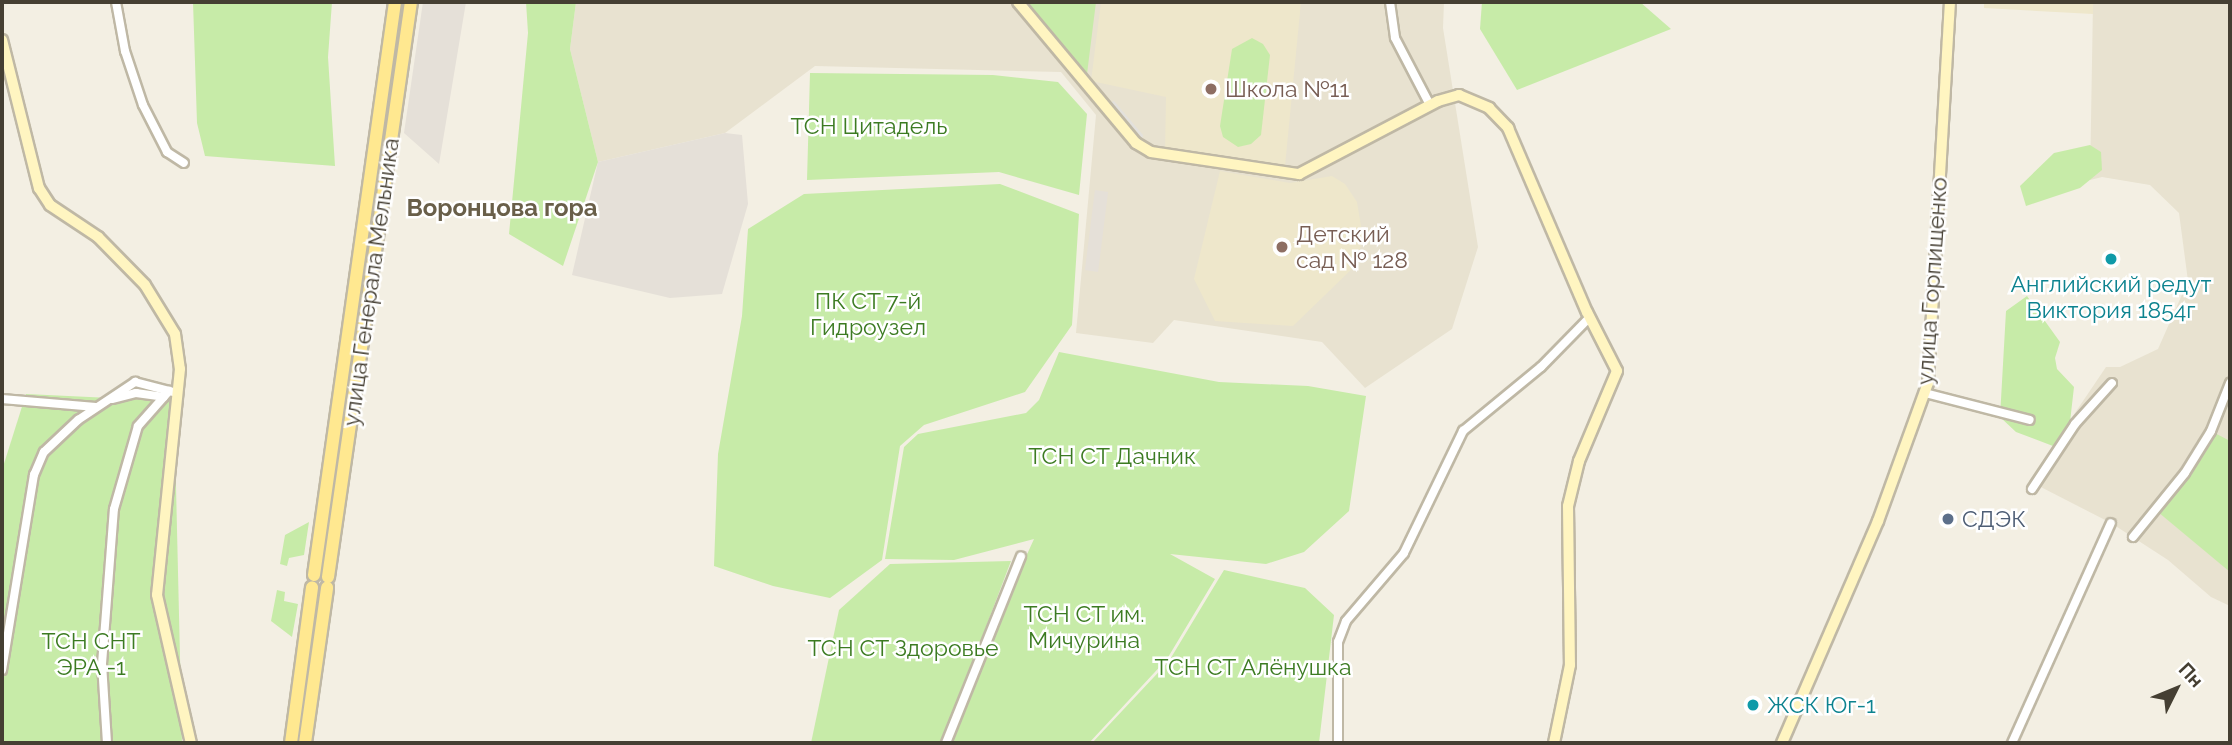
<!DOCTYPE html>
<meta charset="utf-8">
<style>
body{margin:0}
#map{position:relative;width:2232px;height:745px;overflow:hidden;background:#f3efe3;font-family:Raleway,sans-serif}
div>[style]{position:absolute}
.residential>*{inset:0;background:#e8e2d0}
.industrial>*{inset:0;background:#e5e0d8}
.education>*{inset:0;background:#eee7cb}
.green>*{inset:0;background:#c7eba8}
.parking>*{inset:0;background:#e3e1dc}
.roads{filter:drop-shadow(2px 0 #bfb8a5) drop-shadow(-2px 0 #bfb8a5) drop-shadow(0 2px #bfb8a5) drop-shadow(0 -2px #bfb8a5)}
.street>*{height:8px;margin:-4px;padding:0 4px;transform-origin:4px;border-radius:4px;background:#fff}
.secondary>*{height:10px;margin:-5px;padding:0 5px;transform-origin:5px;border-radius:5px;background:#fff5c1}
.primary>*{height:12px;margin:-6px;padding:0 6px;transform-origin:6px;border-radius:6px;background:#ffe890}
.dots>*{width:19px;height:19px;translate:-50% -50%;box-sizing:border-box;border:4px solid #fff;border-radius:50%}
span{translate:-50% -50%;white-space:nowrap;text-align:center;line-height:1.15;-webkit-text-stroke:5px #fff;paint-order:stroke}
.education-label{font-size:23px;color:#785e54}
.left{translate:0 -50%;text-align:left}
.park-label{font-size:23px;color:#3c7b22}
.street-label{font-size:23px;color:#453f33}
.culture-label{font-size:23px;color:#0d838f}
.service-label{font-size:23px;color:#4e5e75}
.neighbourhood-label{font-size:24px;color:#695f49;font-weight:700}
.frame{position:absolute;inset:0;border:4px solid #453f33;pointer-events:none}
.north{position:absolute;left:2141px;top:654px;width:70px;height:70px;-webkit-text-stroke:5px #fff;paint-order:stroke;rotate:47deg;font-size:19px;font-weight:700;line-height:28px;text-align:center;color:#453f33}
.north::after{content:'';display:block;margin:auto;width:24px;height:32px;background:#453f33;clip-path:polygon(50% 0,100% 100%,50% 72%,0 100%)}
</style>
<div id="map">
<div class="residential">
<i style="clip-path:polygon(576px 2px,1444px 2px,1443px 28px,1478px 247px,1452px 329px,1365px 388px,1322px 342px,1174px 320px,1153px 343px,1076px 333px,1096px 115px,1061px 72px,815px 66px,725px 133px,598px 162px,570px 49px)"></i>
<i style="clip-path:polygon(2093px 2px,2230px 2px,2230px 606px,2211px 597px,2168px 560px,2111px 523px,2029px 481px,2106px 367px,2120px 367px,2158px 349px,2188px 281px,2179px 213px,2150px 185px,2102px 177px,2090px 180px)"></i>
</div>
<div class="industrial">
<i style="clip-path:polygon(423px 2px,466px 2px,439px 164px,404px 133px)"></i>
<i style="clip-path:polygon(725px 133px,742px 135px,748px 204px,722px 294px,670px 298px,572px 275px,598px 162px)"></i>
<i style="clip-path:polygon(1095px 190px,1108px 192px,1098px 272px,1085px 270px)"></i>
</div>
<div class="education">
<i style="clip-path:polygon(1101px 2px,1301px 2px,1285px 166px,1165px 152px,1166px 97px,1091px 81px)"></i>
<i style="clip-path:polygon(1984px 2px,2093px 2px,2093px 14px,1984px 8px)"></i>
<i style="clip-path:polygon(1220px 171px,1290px 183px,1332px 176px,1345px 184px,1357px 202px,1363px 238px,1355px 266px,1293px 326px,1215px 321px,1194px 279px)"></i>
</div>
<div class="green">
<i style="clip-path:polygon(193px 2px,332px 2px,328px 57px,335px 166px,205px 156px,197px 123px)"></i>
<i style="clip-path:polygon(526px 2px,576px 2px,570px 49px,598px 162px,563px 266px,509px 234px,528px 33px)"></i>
<i style="clip-path:polygon(1024px 2px,1096px 2px,1087px 74px)"></i>
<i style="clip-path:polygon(1482px 2px,1640px 2px,1671px 29px,1517px 90px,1480px 29px)"></i>
<i style="clip-path:polygon(1252px 38px,1263px 44px,1270px 55px,1261px 135px,1251px 144px,1238px 147px,1223px 137px,1220px 126px,1232px 49px)"></i>
<i style="clip-path:polygon(810px 73px,993px 75px,1058px 82px,1087px 114px,1079px 195px,999px 172px,807px 180px)"></i>
<i style="clip-path:polygon(2090px 145px,2101px 152px,2102px 170px,2080px 188px,2026px 206px,2020px 186px,2054px 153px)"></i>
<i style="clip-path:polygon(1000px 184px,1079px 214px,1072px 325px,1025px 392px,924px 425px,900px 446px,882px 560px,830px 598px,773px 586px,714px 566px,718px 454px,742px 316px,748px 229px,804px 194px)"></i>
<i style="clip-path:polygon(2027px 296px,2060px 342px,2055px 358px,2057px 369px,2074px 387px,2070px 422px,2053px 446px,2016px 432px,2000px 417px,2006px 311px)"></i>
<i style="clip-path:polygon(1059px 352px,1219px 382px,1308px 386px,1366px 396px,1349px 511px,1304px 552px,1266px 564px,1170px 554px,1215px 579px,1167px 659px,1089px 743px,950px 743px,994px 627px,1034px 539px,954px 560px,885px 559px,904px 447px,918px 434px,1026px 413px,1039px 400px)"></i>
<i style="clip-path:polygon(26px 394px,174px 401px,182px 743px,2px 743px,2px 470px)"></i>
<i style="clip-path:polygon(2211px 431px,2230px 441px,2230px 572px,2158px 512px)"></i>
<i style="clip-path:polygon(309px 522px,304px 555px,289px 558px,287px 566px,280px 564px,285px 535px)"></i>
<i style="clip-path:polygon(1011px 561px,942px 743px,811px 743px,839px 610px,890px 564px)"></i>
<i style="clip-path:polygon(1224px 570px,1305px 588px,1334px 615px,1319px 743px,1092px 743px,1169px 661px)"></i>
<i style="clip-path:polygon(277px 590px,285px 592px,284px 601px,298px 604px,292px 637px,271px 621px)"></i>
<i style="clip-path:polygon(318px 597px,299px 743px,295px 743px,315px 598px)"></i>
</div>
<div class="parking">
<i style="clip-path:polygon(1114px 101px,1143px 135px,1141px 145px,1106px 105px)"></i>
</div>
<div class="roads">
<div class="street">
<i style="left:116px;top:2px;width:50px;rotate:79.6deg"></i>
<i style="left:125px;top:51px;width:57px;rotate:71.6deg"></i>
<i style="left:143px;top:105px;width:53px;rotate:62.9deg"></i>
<i style="left:167px;top:152px;width:20px;rotate:33deg"></i>
<i style="left:1390px;top:2px;width:36px;rotate:82deg"></i>
<i style="left:1395px;top:38px;width:76px;rotate:62.4deg"></i>
<i style="left:1925px;top:393px;width:108px;rotate:14.4deg"></i>
<i style="left:2px;top:399px;width:94px;rotate:4.9deg"></i>
<i style="left:112px;top:399px;width:25px;rotate:-14deg"></i>
<i style="left:136px;top:393px;width:28px;rotate:8deg"></i>
<i style="left:2032px;top:489px;width:78px;rotate:-56.5deg"></i>
<i style="left:2075px;top:424px;width:55px;rotate:-47.9deg"></i>
<i style="left:2133px;top:537px;width:82px;rotate:-50.9deg"></i>
<i style="left:2185px;top:473px;width:49px;rotate:-58.2deg"></i>
<i style="left:2211px;top:431px;width:52px;rotate:-68.4deg"></i>
<i style="left:2px;top:670px;width:198px;rotate:-80.7deg"></i>
<i style="left:34px;top:475px;width:25px;rotate:-67deg"></i>
<i style="left:44px;top:452px;width:47px;rotate:-43.3deg"></i>
<i style="left:78px;top:420px;width:69px;rotate:-33.7deg"></i>
<i style="left:135px;top:382px;width:43px;rotate:14.7deg"></i>
<i style="left:107px;top:743px;width:79px;rotate:-93.6deg"></i>
<i style="left:102px;top:664px;width:155px;rotate:-85.6deg"></i>
<i style="left:114px;top:509px;width:86px;rotate:-73.9deg"></i>
<i style="left:138px;top:426px;width:47px;rotate:-48.5deg"></i>
<i style="left:946px;top:743px;width:201px;rotate:-68.1deg"></i>
<i style="left:1338px;top:743px;width:101px;rotate:-90deg"></i>
<i style="left:1338px;top:642px;width:22px;rotate:-69deg"></i>
<i style="left:1346px;top:621px;width:89px;rotate:-49.5deg"></i>
<i style="left:1404px;top:553px;width:136px;rotate:-64.2deg"></i>
<i style="left:1463px;top:431px;width:101px;rotate:-39.4deg"></i>
<i style="left:1541px;top:367px;width:70px;rotate:-45.6deg"></i>
<i style="left:2012px;top:743px;width:241px;rotate:-65.8deg"></i>
</div>
<div class="secondary">
<i style="left:1018px;top:2px;width:184px;rotate:50.1deg"></i>
<i style="left:1136px;top:143px;width:17px;rotate:31deg"></i>
<i style="left:1151px;top:152px;width:150px;rotate:8.5deg"></i>
<i style="left:1299px;top:174px;width:157px;rotate:-27.7deg"></i>
<i style="left:1438px;top:101px;width:22px;rotate:-16deg"></i>
<i style="left:1459px;top:95px;width:33px;rotate:23deg"></i>
<i style="left:1489px;top:108px;width:28px;rotate:46deg"></i>
<i style="left:1508px;top:128px;width:200px;rotate:66.8deg"></i>
<i style="left:1587px;top:312px;width:66px;rotate:63deg"></i>
<i style="left:1617px;top:371px;width:98px;rotate:112.9deg"></i>
<i style="left:1579px;top:461px;width:46px;rotate:103.7deg"></i>
<i style="left:1568px;top:506px;width:159px;rotate:89.3deg"></i>
<i style="left:1570px;top:665px;width:80px;rotate:101.6deg"></i>
<i style="left:2px;top:40px;width:153px;rotate:76deg"></i>
<i style="left:39px;top:188px;width:20px;rotate:57deg"></i>
<i style="left:50px;top:205px;width:58px;rotate:33.7deg"></i>
<i style="left:98px;top:237px;width:67px;rotate:45.6deg"></i>
<i style="left:145px;top:285px;width:57px;rotate:58.5deg"></i>
<i style="left:175px;top:334px;width:35px;rotate:82deg"></i>
<i style="left:180px;top:369px;width:227px;rotate:95.8deg"></i>
<i style="left:157px;top:595px;width:152px;rotate:77.1deg"></i>
<i style="left:1782px;top:743px;width:242px;rotate:-66.6deg"></i>
<i style="left:1878px;top:521px;width:147px;rotate:-70.1deg"></i>
<i style="left:1928px;top:383px;width:382px;rotate:-86.7deg"></i>
</div>
<div class="primary">
<i style="left:314px;top:575px;width:579px;rotate:-81.95deg"></i>
<i style="left:328px;top:577px;width:581px;rotate:-81.79deg"></i>
<i style="left:291px;top:743px;width:157px;rotate:-82.3deg"></i>
<i style="left:305px;top:743px;width:157px;rotate:-81.9deg"></i>
</div>
</div>
<div class="dots">
<i style="left:1211px;top:89px;background:#8d6e63"></i>
<i style="left:1282px;top:247px;background:#8d6e63"></i>
<i style="left:2111px;top:259px;background:#0f9aa8"></i>
<i style="left:1948px;top:519px;background:#5c6f8a"></i>
<i style="left:1753px;top:705px;background:#0f9aa8"></i>
</div>
<div class="education-label">
<span class="left" style="left:1225px;top:89px">Школа №11</span>
<span class="left" style="left:1296px;top:247px">Детский<br>сад № 128</span>
</div>
<div class="park-label">
<span style="left:869px;top:126px">ТСН Цитадель</span>
<span style="left:868px;top:314px">ПК СТ 7-й<br>Гидроузел</span>
<span style="left:1112px;top:456px">ТСН СТ Дачник</span>
<span style="left:1084px;top:627px">ТСН СТ им.<br>Мичурина</span>
<span style="left:91px;top:654px">ТСН СНТ<br>ЭРА -1</span>
<span style="left:903px;top:648px">ТСН СТ Здоровье</span>
<span style="left:1253px;top:667px">ТСН СТ Алёнушка</span>
</div>
<div class="street-label">
<span style="left:1932px;top:281px;rotate:-86deg">улица Горпищенко</span>
<span style="left:371px;top:282px;rotate:-82deg">улица Генерала Мельника</span>
</div>
<div class="culture-label">
<span style="left:2111px;top:297px">Английский редут<br>Виктория 1854г</span>
<span class="left" style="left:1767px;top:705px">ЖСК Юг-1</span>
</div>
<div class="service-label">
<span class="left" style="left:1962px;top:519px">СДЭК</span>
</div>
<div class="neighbourhood-label">
<span style="left:502px;top:208px">Воронцова гора</span>
</div>
<div class="frame"></div>
<div class="north">Пн</div>
</div>
